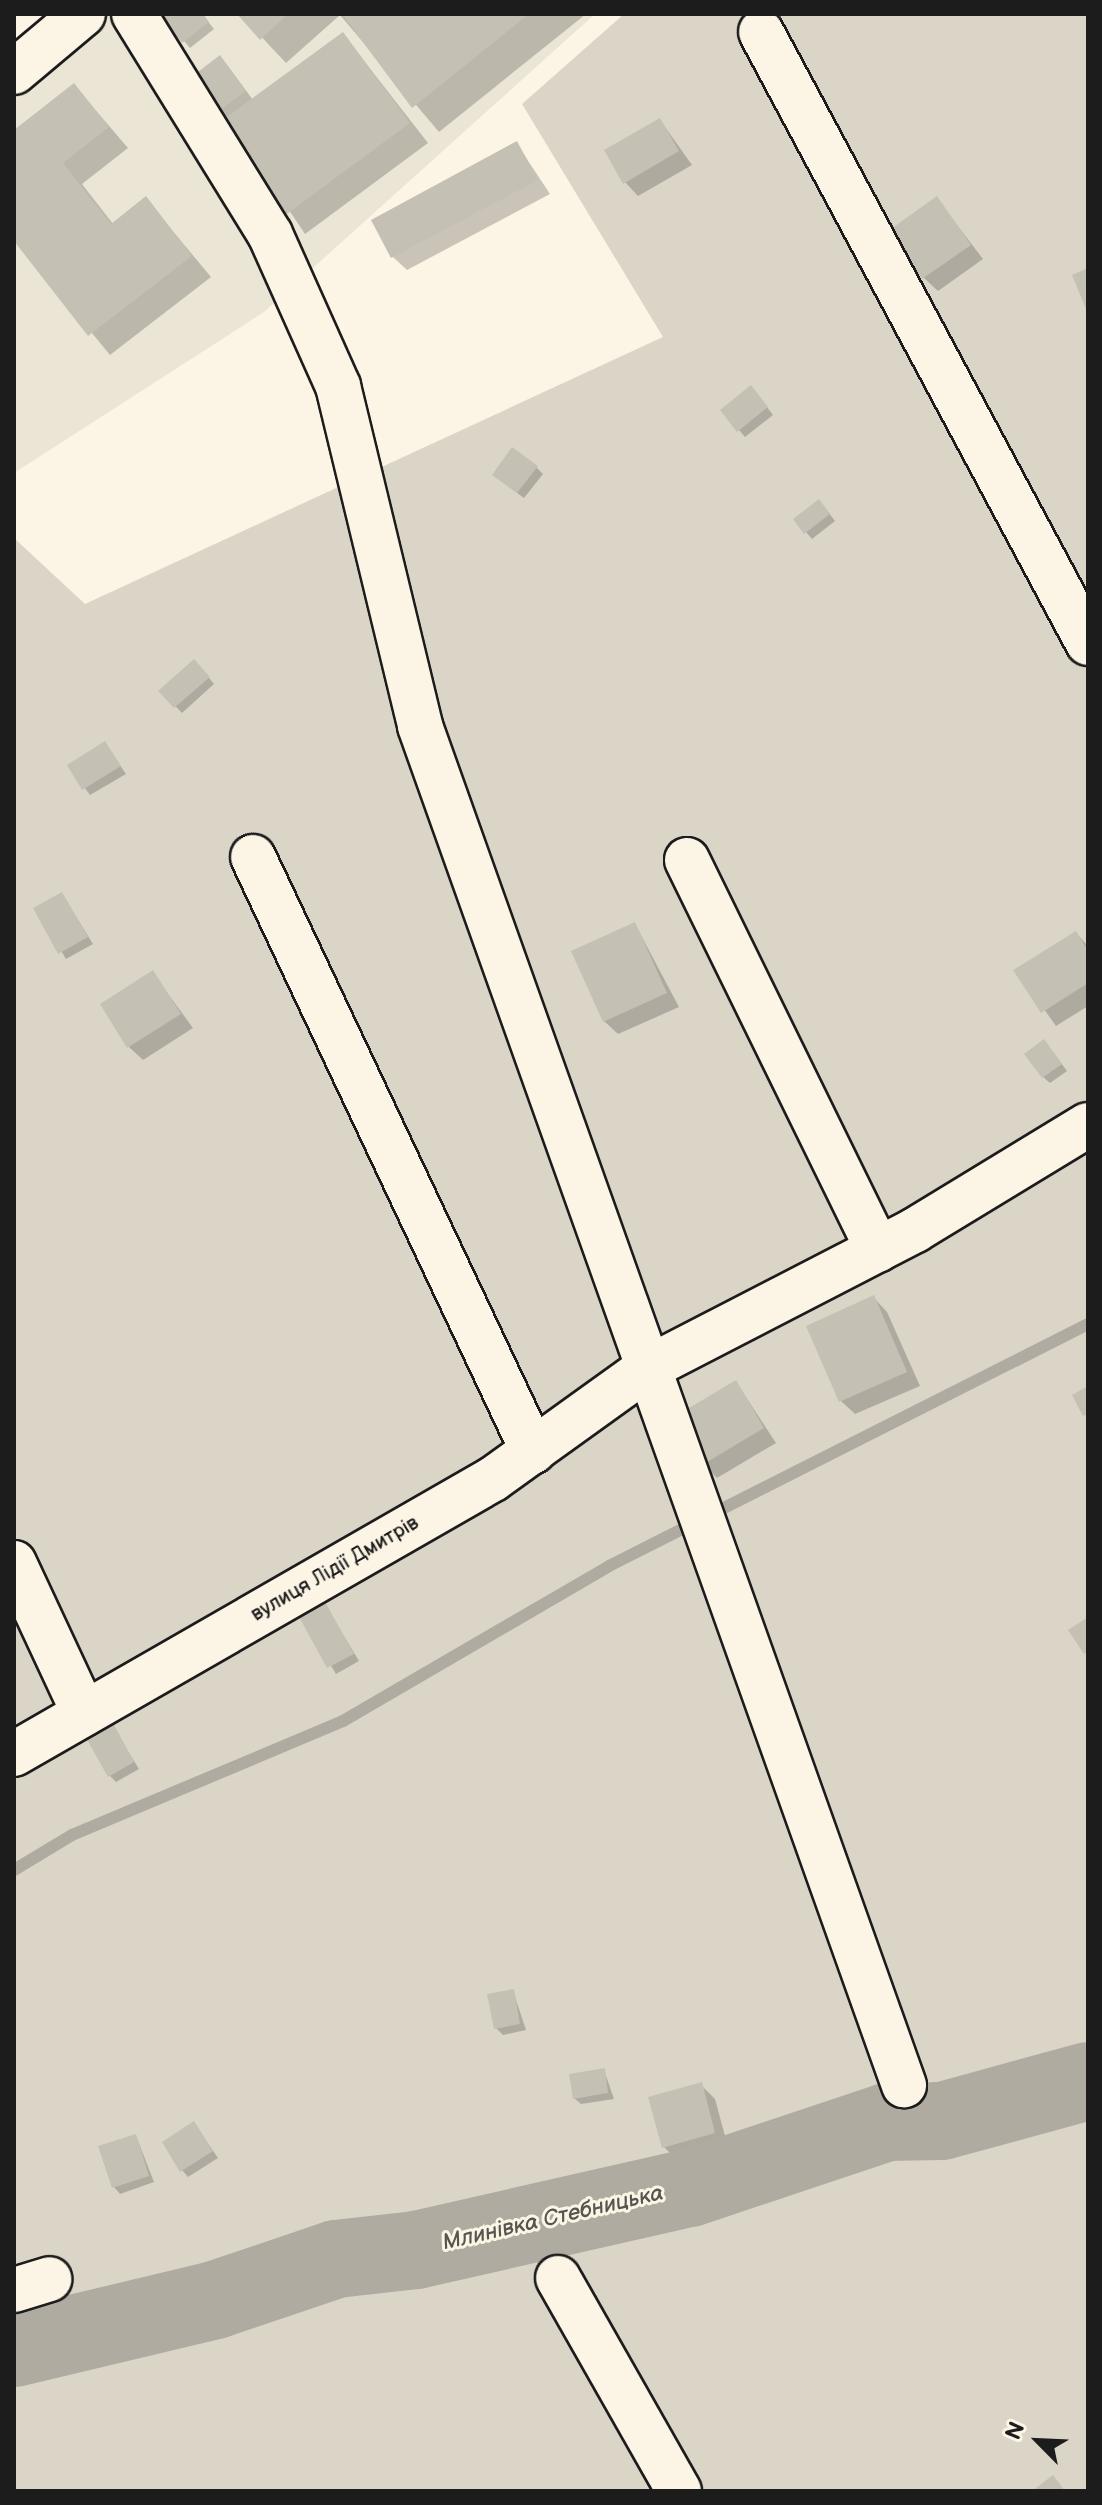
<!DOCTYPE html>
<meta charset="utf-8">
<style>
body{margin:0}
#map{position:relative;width:1102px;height:2505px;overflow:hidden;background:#fcf5e5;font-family:"Balsamiq Sans",sans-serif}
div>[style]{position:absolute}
.built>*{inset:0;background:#ebe5d6}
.green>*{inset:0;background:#dbd5c8}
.shadow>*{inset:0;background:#0003}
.stream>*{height:12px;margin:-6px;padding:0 6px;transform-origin:6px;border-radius:6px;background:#b0aba1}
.river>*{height:78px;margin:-39px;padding:0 39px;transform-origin:39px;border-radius:39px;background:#b0aba1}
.building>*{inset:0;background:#c4c0b3}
.roads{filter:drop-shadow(2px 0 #1c1c1c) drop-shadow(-2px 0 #1c1c1c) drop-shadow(0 2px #1c1c1c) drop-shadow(0 -2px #1c1c1c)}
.minor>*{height:44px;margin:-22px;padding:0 22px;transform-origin:22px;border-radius:22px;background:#fcf5e5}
span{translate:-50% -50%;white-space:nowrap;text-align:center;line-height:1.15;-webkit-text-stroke:6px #fcf5e5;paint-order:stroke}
.street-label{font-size:20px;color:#1c1c1c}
.water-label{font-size:22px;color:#575551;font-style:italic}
.frame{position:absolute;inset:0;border:16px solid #1c1c1c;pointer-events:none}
.north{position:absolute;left:998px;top:2401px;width:80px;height:80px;-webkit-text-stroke:6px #fcf5e5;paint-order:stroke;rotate:294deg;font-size:22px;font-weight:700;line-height:32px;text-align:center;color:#1c1c1c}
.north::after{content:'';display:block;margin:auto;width:28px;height:36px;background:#1c1c1c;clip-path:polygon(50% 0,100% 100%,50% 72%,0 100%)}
</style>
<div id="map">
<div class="built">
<i style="clip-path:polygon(99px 14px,595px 14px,264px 312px,14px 473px,14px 98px)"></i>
</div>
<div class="green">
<i style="clip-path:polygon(624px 14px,1088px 14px,1088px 2491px,14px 2491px,14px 538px,85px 604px,663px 337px,522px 104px)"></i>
</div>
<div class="shadow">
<i style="clip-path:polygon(161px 14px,202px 14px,214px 29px,190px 48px)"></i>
<i style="clip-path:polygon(240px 14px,586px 14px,439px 132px,340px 15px,286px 63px)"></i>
<i style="clip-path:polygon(343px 34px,428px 143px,305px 234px,221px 109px,227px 65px,253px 100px)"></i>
<i style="clip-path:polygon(74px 85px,128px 148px,82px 184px,113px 224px,146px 199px,211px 277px,110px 355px,14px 238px,14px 133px)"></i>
<i style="clip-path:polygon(660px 120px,692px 165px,638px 196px,625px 182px)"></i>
<i style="clip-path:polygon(517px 144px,550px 194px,407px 270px,393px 257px)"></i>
<i style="clip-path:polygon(937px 199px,983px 259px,938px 291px,924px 278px)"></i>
<i style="clip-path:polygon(757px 394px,773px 415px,745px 437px,739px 430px)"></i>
<i style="clip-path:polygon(536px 467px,543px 474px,524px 498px,501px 481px)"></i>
<i style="clip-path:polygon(825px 508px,835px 521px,812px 539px,806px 532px)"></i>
<i style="clip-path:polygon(201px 668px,214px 684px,182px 713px,161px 691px)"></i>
<i style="clip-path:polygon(105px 744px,126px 774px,90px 795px,69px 766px)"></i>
<i style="clip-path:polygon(62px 894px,93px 944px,66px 959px,36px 909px)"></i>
<i style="clip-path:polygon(635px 924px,679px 1007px,618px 1034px,604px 1021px)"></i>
<i style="clip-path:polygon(1076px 933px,1088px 946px,1088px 1006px,1056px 1026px,1016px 970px)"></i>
<i style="clip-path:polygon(152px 972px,193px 1028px,143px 1060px,129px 1047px)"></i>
<i style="clip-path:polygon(1050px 1048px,1067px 1071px,1050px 1083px,1043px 1077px)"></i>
<i style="clip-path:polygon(874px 1298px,887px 1312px,920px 1386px,855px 1414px,841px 1401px)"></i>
<i style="clip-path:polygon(736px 1382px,776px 1443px,717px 1478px,703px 1464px)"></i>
<i style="clip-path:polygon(324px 1603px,359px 1661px,336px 1674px,301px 1616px)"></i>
<i style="clip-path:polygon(111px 1724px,139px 1769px,116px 1782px,110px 1776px)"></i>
<i style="clip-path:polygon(513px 1991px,526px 2030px,503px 2035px,496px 2028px)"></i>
<i style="clip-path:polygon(604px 2070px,614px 2099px,581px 2104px,574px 2098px)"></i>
<i style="clip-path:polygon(701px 2085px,715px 2099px,728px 2147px,678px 2161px,664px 2147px)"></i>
<i style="clip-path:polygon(194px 2123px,218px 2158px,188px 2177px,182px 2170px)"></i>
<i style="clip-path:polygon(136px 2136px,154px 2182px,120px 2194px,114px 2187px)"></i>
</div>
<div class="stream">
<i style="left:14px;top:1870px;width:68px;rotate:-31.1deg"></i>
<i style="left:72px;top:1835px;width:294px;rotate:-22.8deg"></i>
<i style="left:343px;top:1721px;width:308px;rotate:-30.2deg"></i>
<i style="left:609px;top:1566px;width:537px;rotate:-26.8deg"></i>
</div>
<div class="river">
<i style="left:14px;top:2348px;width:207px;rotate:-13.4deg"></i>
<i style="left:215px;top:2300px;width:128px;rotate:-18.7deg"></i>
<i style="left:336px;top:2259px;width:81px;rotate:-6.4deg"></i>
<i style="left:416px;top:2250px;width:281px;rotate:-12.8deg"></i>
<i style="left:690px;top:2188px;width:208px;rotate:-18.5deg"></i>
<i style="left:887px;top:2122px;width:55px;rotate:-1deg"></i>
<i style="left:942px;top:2121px;width:151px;rotate:-15.3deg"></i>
</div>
<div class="building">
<i style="clip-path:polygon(159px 14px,203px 14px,209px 22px,182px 43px)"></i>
<i style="clip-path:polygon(237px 14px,288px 14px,260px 40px)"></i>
<i style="clip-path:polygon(342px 14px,529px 14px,412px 108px)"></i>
<i style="clip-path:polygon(343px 32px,410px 123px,284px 216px,217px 124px)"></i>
<i style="clip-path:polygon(220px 55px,246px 91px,220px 110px,194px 75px)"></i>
<i style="clip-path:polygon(74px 83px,109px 127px,63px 163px,111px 224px,146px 196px,192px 256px,88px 336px,14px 241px,14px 130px)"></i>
<i style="clip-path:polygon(660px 118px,679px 151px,623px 184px,604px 150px)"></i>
<i style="clip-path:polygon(517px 141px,538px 180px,391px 258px,371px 220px)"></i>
<i style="clip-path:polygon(937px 196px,971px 245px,922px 279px,888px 231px)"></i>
<i style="clip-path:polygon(1088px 268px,1088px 314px,1072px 275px)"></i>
<i style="clip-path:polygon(751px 385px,768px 407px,737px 432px,720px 410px)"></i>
<i style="clip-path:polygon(512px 447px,538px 466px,517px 493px,492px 475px)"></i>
<i style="clip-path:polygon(819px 499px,830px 514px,804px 534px,793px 519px)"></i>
<i style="clip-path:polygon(194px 659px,210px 677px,174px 708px,158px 691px)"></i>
<i style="clip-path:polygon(105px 741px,121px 766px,82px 790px,67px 765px)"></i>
<i style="clip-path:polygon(62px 892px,88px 937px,58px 954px,33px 908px)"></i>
<i style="clip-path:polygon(635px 922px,667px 993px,603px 1022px,571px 951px)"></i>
<i style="clip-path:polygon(1076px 931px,1088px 951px,1088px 983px,1041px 1013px,1013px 970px)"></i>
<i style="clip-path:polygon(153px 970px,181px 1014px,127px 1048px,100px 1004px)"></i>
<i style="clip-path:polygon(1044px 1039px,1062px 1064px,1042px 1078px,1024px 1054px)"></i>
<i style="clip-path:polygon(874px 1295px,907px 1372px,839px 1402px,806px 1326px)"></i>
<i style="clip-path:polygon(736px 1380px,764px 1428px,702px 1465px,674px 1417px)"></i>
<i style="clip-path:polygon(1088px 1386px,1088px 1414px,1083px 1416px,1072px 1395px)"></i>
<i style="clip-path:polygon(324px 1600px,354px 1654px,327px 1668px,298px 1615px)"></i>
<i style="clip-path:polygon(1088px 1617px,1088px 1651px,1084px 1654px,1068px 1630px)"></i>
<i style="clip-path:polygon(112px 1721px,134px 1762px,108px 1777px,85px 1736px)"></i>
<i style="clip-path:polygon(514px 1989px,520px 2024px,494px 2029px,487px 1994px)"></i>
<i style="clip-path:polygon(605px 2068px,608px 2093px,573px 2099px,569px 2074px)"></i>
<i style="clip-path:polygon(702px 2082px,715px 2133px,662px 2148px,648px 2097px)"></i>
<i style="clip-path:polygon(194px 2121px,213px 2151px,180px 2172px,162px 2142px)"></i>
<i style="clip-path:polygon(136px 2134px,149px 2176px,112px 2188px,98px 2146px)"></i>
<i style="clip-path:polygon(1053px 2475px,1065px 2491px,1032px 2491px)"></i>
</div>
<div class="roads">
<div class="minor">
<i style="left:134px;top:14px;width:259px;rotate:58.3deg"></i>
<i style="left:270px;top:234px;width:167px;rotate:65.9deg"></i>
<i style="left:338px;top:386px;width:350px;rotate:76.4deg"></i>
<i style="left:420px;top:726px;width:1443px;rotate:70.4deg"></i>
<i style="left:761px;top:32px;width:693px;rotate:61.84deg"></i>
<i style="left:14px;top:72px;width:90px;rotate:-40deg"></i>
<i style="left:253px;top:857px;width:657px;rotate:64.76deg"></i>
<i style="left:687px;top:860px;width:434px;rotate:63.9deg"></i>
<i style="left:14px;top:1563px;width:166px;rotate:65deg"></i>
<i style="left:14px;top:1754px;width:552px;rotate:-29.86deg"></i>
<i style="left:493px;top:1479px;width:188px;rotate:-35.7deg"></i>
<i style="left:646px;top:1369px;width:303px;rotate:-27.3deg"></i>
<i style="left:915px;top:1230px;width:202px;rotate:-31.3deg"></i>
<i style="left:558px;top:2278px;width:245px;rotate:60.4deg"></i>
<i style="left:14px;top:2290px;width:37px;rotate:-17deg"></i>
</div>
</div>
<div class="street-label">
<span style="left:335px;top:1569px;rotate:-30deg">вулиця Лідії Дмитрів</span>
</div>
<div class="water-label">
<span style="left:553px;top:2218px;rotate:-13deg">Млинівка Стебницька</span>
</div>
<div class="frame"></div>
<div class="north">N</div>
</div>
